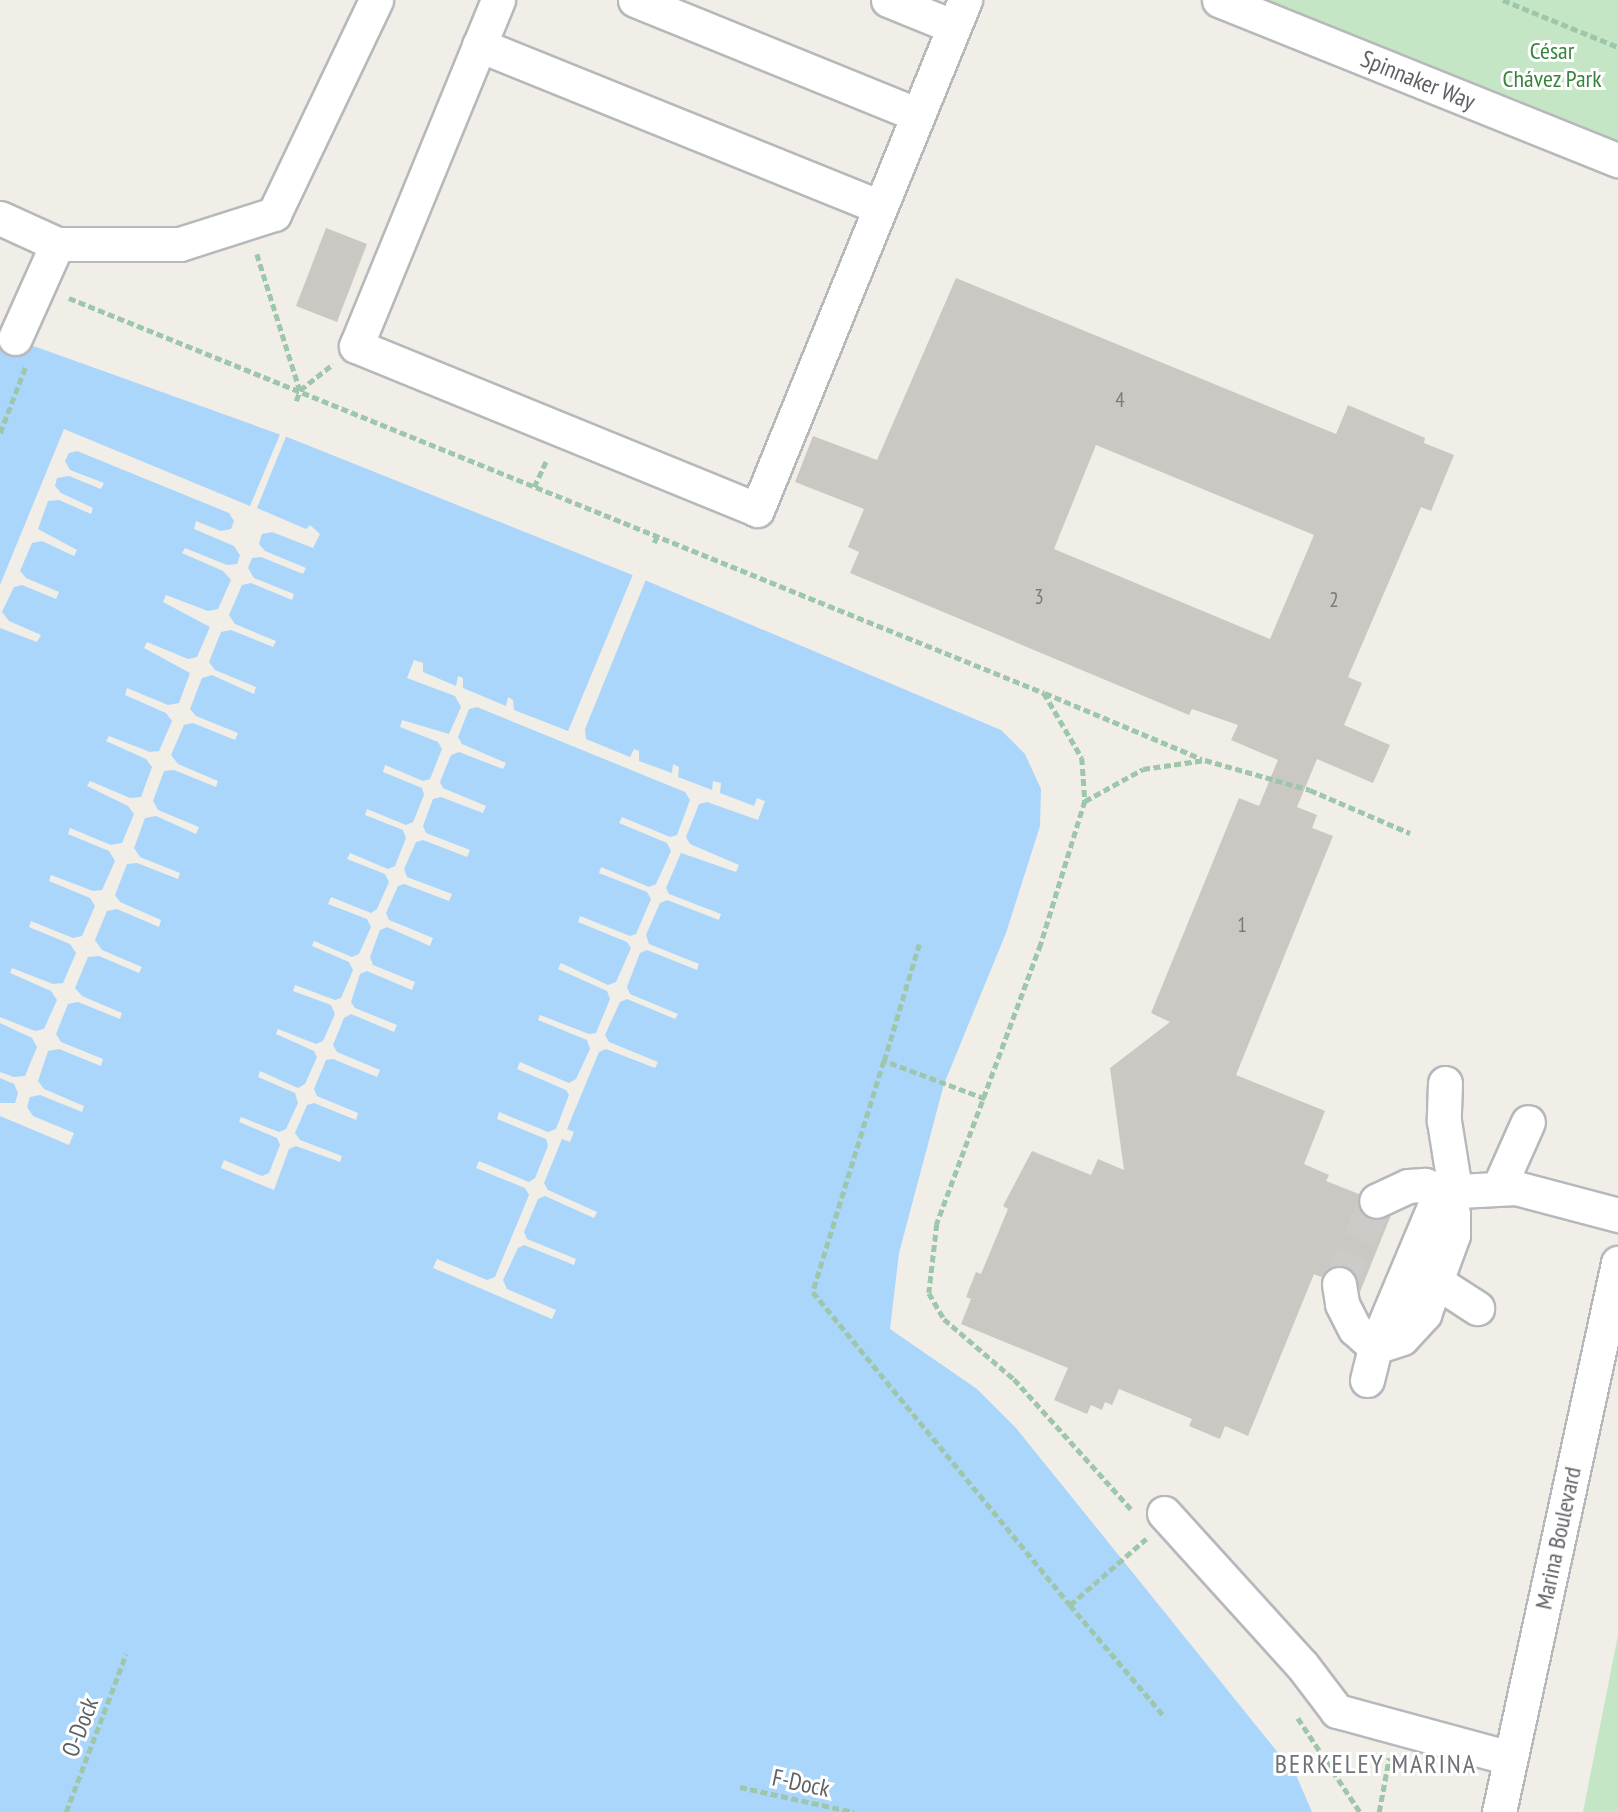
<!DOCTYPE html>
<meta charset="utf-8">
<style>
body{margin:0}
#map{position:relative;width:1618px;height:1812px;overflow:hidden;background:#f0eee7;font-family:"PT Sans Narrow",sans-serif}
div>[style]{position:absolute}
.green>*{inset:0;background:#c4e6c5}
.water>*{inset:0;background:#aad6fc}
.pier>*{inset:0;background:#f0eee7}
.building>*{inset:0;background:#cbc8c4}
.minor-tunnel>*{height:33px;margin-top:-16.5px;transform-origin:0;background:repeating-linear-gradient(90deg,#cccbc7 0 33px,transparent 0 50px)}
.path>*{height:4.5px;margin-top:-2.25px;transform-origin:0;background:repeating-linear-gradient(90deg,#9ec6aa 0 7px,transparent 0 10.5px)}
.roads{filter:drop-shadow(2px 0 #b7b8bc) drop-shadow(-2px 0 #b7b8bc) drop-shadow(0 2px #b7b8bc) drop-shadow(0 -2px #b7b8bc)}
.minor>*{height:33px;margin:-16.5px;padding:0 16.5px;transform-origin:16.5px;border-radius:16.5px;background:#fff}
span{translate:-50% -50%;white-space:nowrap;text-align:center;line-height:1.15;-webkit-text-stroke:6px #fff;paint-order:stroke}
.number-label{font-size:21px;color:#797b7e}
.number-label span{-webkit-text-stroke-width:0}
.park-label{font-size:24px;color:#38833e}
.street-label{font-size:24px;color:#5e6166}
.neighbourhood-label{font-size:26px;color:#6f7378;letter-spacing:2px}
</style>
<div id="map">
<div class="green">
<i style="clip-path:polygon(1219px 0,1618px 0,1618px 160px)"></i>
<i style="clip-path:polygon(1618px 1635px,1618px 1812px,1583px 1812px)"></i>
</div>
<div class="water">
<i style="clip-path:polygon(0 334px,287px 437px,640px 578px,1001px 730px,1025px 754px,1041px 789px,1040px 826px,1006px 933px,944px 1084px,899px 1253px,890px 1329px,977px 1389px,1016px 1428px,1296px 1775px,1312px 1812px,0 1812px)"></i>
</div>
<div class="pier">
<i style="clip-path:polygon(64px 429px,250px 506px,281px 432px,287px 434px,257px 508px,306px 529px,310px 525px,320px 534px,313px 548px,272px 532px,262px 534px,259px 544px,265px 551px,306px 568px,303px 574px,261px 557px,252px 558px,248px 568px,254px 578px,294px 594px,292px 600px,251px 583px,242px 585px,229px 615px,235px 624px,276px 641px,273px 647px,231px 630px,221px 632px,209px 662px,215px 670px,256px 687px,254px 694px,212px 675px,202px 678px,190px 709px,196px 716px,238px 733px,235px 740px,193px 723px,184px 725px,171px 755px,178px 764px,218px 781px,216px 787px,174px 770px,164px 771px,153px 801px,158px 810px,199px 827px,196px 834px,156px 816px,145px 818px,134px 848px,140px 857px,180px 873px,178px 879px,137px 863px,127px 864px,115px 895px,120px 902px,161px 920px,159px 927px,117px 909px,107px 911px,95px 940px,102px 950px,142px 967px,139px 973px,99px 956px,88px 957px,75px 988px,82px 996px,122px 1013px,120px 1019px,78px 1002px,68px 1004px,56px 1034px,61px 1042px,103px 1059px,101px 1066px,59px 1049px,48px 1051px,38px 1081px,44px 1089px,84px 1106px,82px 1112px,40px 1095px,30px 1097px,27px 1107px,33px 1116px,74px 1133px,69px 1145px,0 1116px,0 1103px,15px 1103px,18px 1093px,14px 1084px,0 1078px,0 1072px,14px 1077px,25px 1076px,37px 1047px,32px 1038px,0 1023px,0 1017px,35px 1031px,44px 1029px,57px 1000px,51px 991px,10px 973px,12px 968px,53px 984px,63px 983px,76px 953px,70px 944px,29px 927px,31px 921px,73px 938px,82px 936px,95px 906px,90px 898px,49px 881px,51px 875px,93px 891px,102px 890px,115px 861px,109px 851px,68px 834px,70px 828px,111px 845px,122px 843px,134px 814px,128px 806px,87px 786px,90px 781px,130px 798px,141px 797px,152px 767px,146px 759px,106px 741px,109px 736px,150px 752px,159px 751px,172px 721px,166px 713px,125px 695px,127px 688px,168px 705px,179px 703px,190px 673px,144px 648px,147px 642px,188px 659px,197px 657px,210px 627px,163px 602px,166px 595px,208px 611px,218px 609px,231px 580px,223px 571px,182px 553px,185px 548px,227px 565px,237px 564px,240px 555px,234px 546px,194px 529px,196px 521px,221px 531px,231px 529px,234px 521px,229px 513px,77px 451px,69px 453px,65px 461px,70px 470px,104px 483px,101px 489px,69px 476px,57px 478px,55px 486px,61px 493px,93px 508px,91px 514px,59px 500px,48px 501px,38px 529px,77px 550px,74px 556px,42px 541px,32px 543px,20px 571px,26px 578px,59px 592px,56px 599px,22px 585px,14px 587px,2px 612px,9px 621px,41px 635px,37px 642px,0 628px,0 585px)"></i>
<i style="clip-path:polygon(634px 572px,647px 577px,585px 729px,586px 739px,630px 757px,634px 749px,639px 751px,639px 761px,672px 773px,673px 764px,679px 767px,678px 777px,712px 790px,713px 781px,721px 783px,720px 793px,754px 806px,757px 798px,765px 801px,758px 820px,707px 802px,699px 804px,686px 837px,690px 844px,739px 865px,736px 872px,681px 853px,666px 888px,669px 894px,721px 914px,719px 920px,667px 900px,660px 903px,646px 935px,649px 944px,699px 964px,697px 970px,647px 950px,640px 953px,627px 987px,630px 994px,678px 1014px,675px 1019px,627px 999px,620px 1002px,605px 1035px,609px 1042px,658px 1062px,655px 1068px,606px 1049px,599px 1052px,567px 1129px,574px 1132px,570px 1142px,562px 1139px,544px 1183px,548px 1190px,597px 1212px,594px 1218px,545px 1196px,538px 1199px,524px 1232px,527px 1239px,576px 1259px,574px 1265px,524px 1245px,518px 1248px,503px 1280px,507px 1289px,556px 1310px,552px 1319px,433px 1268px,437px 1259px,487px 1280px,495px 1277px,529px 1195px,525px 1188px,476px 1168px,479px 1161px,529px 1182px,535px 1178px,548px 1146px,546px 1139px,497px 1119px,499px 1112px,548px 1132px,556px 1129px,569px 1095px,566px 1090px,517px 1069px,520px 1062px,569px 1083px,576px 1079px,590px 1049px,587px 1040px,538px 1020px,540px 1015px,589px 1034px,596px 1033px,610px 999px,607px 991px,558px 969px,561px 963px,608px 985px,616px 982px,631px 948px,627px 942px,578px 922px,580px 916px,630px 936px,636px 934px,651px 899px,647px 892px,599px 873px,601px 867px,649px 887px,656px 884px,671px 851px,667px 843px,619px 823px,622px 817px,670px 837px,677px 835px,690px 800px,685px 792px,477px 707px,469px 709px,458px 737px,462px 744px,506px 763px,503px 769px,459px 752px,451px 755px,440px 782px,443px 788px,486px 806px,483px 813px,441px 797px,433px 799px,423px 826px,426px 833px,470px 850px,467px 857px,423px 840px,416px 842px,404px 869px,407px 877px,452px 894px,449px 901px,404px 884px,398px 886px,386px 913px,389px 920px,433px 938px,430px 946px,387px 927px,380px 930px,370px 957px,373px 965px,415px 982px,412px 990px,367px 971px,360px 974px,351px 1002px,355px 1008px,397px 1025px,394px 1032px,351px 1014px,344px 1018px,333px 1045px,337px 1052px,380px 1070px,377px 1077px,333px 1059px,326px 1060px,314px 1089px,317px 1096px,358px 1113px,356px 1120px,314px 1103px,307px 1105px,295px 1133px,300px 1140px,342px 1156px,340px 1162px,296px 1146px,289px 1149px,274px 1190px,221px 1168px,224px 1160px,262px 1176px,269px 1173px,280px 1145px,277px 1138px,239px 1122px,241px 1117px,279px 1132px,286px 1129px,298px 1103px,295px 1093px,258px 1077px,260px 1071px,298px 1088px,305px 1084px,317px 1057px,314px 1051px,276px 1034px,278px 1029px,316px 1044px,323px 1041px,335px 1014px,331px 1005px,293px 991px,295px 985px,335px 1000px,341px 998px,353px 970px,349px 962px,312px 946px,314px 941px,352px 957px,359px 954px,371px 927px,367px 919px,328px 904px,331px 897px,371px 913px,377px 909px,389px 882px,385px 874px,347px 859px,350px 853px,388px 869px,395px 866px,406px 838px,403px 830px,365px 815px,367px 809px,406px 825px,413px 822px,424px 795px,422px 788px,383px 772px,385px 765px,423px 781px,430px 779px,442px 749px,438px 742px,400px 727px,402px 720px,449px 734px,461px 707px,455px 696px,407px 678px,414px 660px,423px 663px,423px 672px,456px 686px,458px 676px,463px 678px,463px 688px,506px 706px,508px 697px,513px 700px,514px 710px,568px 731px)"></i>
</div>
<div class="building">
<i style="clip-path:polygon(326px 228px,367px 244px,337px 322px,296px 306px)"></i>
<i style="clip-path:polygon(evenodd,956px 278px,1336px 434px,1348px 405px,1425px 438px,1424px 443px,1454px 455px,1431px 511px,1421px 507px,1348px 677px,1362px 683px,1344px 725px,1390px 745px,1373px 783px,1317px 759px,1297px 807px,1317px 815px,1312px 828px,1333px 836px,1236px 1075px,1325px 1111px,1304px 1164px,1329px 1175px,1326px 1181px,1359px 1194px,1358px 1209px,1366px 1217px,1375px 1220px,1391px 1215px,1360px 1292px,1354px 1273px,1345px 1266px,1328px 1269px,1321px 1277px,1314px 1274px,1248px 1436px,1225px 1426px,1220px 1439px,1189px 1426px,1192px 1419px,1119px 1389px,1112px 1405px,1105px 1402px,1102px 1410px,1091px 1405px,1087px 1414px,1054px 1400px,1068px 1368px,961px 1324px,971px 1299px,966px 1297px,976px 1272px,981px 1274px,1008px 1209px,1003px 1206px,1032px 1151px,1091px 1175px,1098px 1159px,1124px 1170px,1110px 1068px,1170px 1022px,1151px 1013px,1239px 798px,1259px 806px,1278px 760px,1231px 740px,1238px 725px,1192px 709px,1189px 715px,850px 573px,859px 552px,848px 547px,864px 509px,795px 482px,813px 436px,877px 460px,956px 278px,1096px 445px,1314px 535px,1270px 639px,1054px 549px,1096px 445px)"></i>
</div>
<div class="minor-tunnel">
<i style="left:1339px;top:1284px;width:91px;rotate:-66deg"></i>
</div>
<div class="path">
<i style="left:1503px;top:0;width:124px;rotate:22.2deg"></i>
<i style="left:257px;top:254px;width:143px;rotate:72.5deg"></i>
<i style="left:300px;top:390px;width:42px;rotate:-38.2deg"></i>
<i style="left:69px;top:298px;width:1052px;rotate:22.05deg"></i>
<i style="left:1044px;top:693px;width:75px;rotate:59.7deg"></i>
<i style="left:1082px;top:758px;width:43px;rotate:86deg"></i>
<i style="left:1085px;top:801px;width:150px;rotate:107.1deg"></i>
<i style="left:1041px;top:944px;width:299px;rotate:110.4deg"></i>
<i style="left:937px;top:1224px;width:69px;rotate:96.6deg"></i>
<i style="left:929px;top:1293px;width:30px;rotate:60deg"></i>
<i style="left:944px;top:1319px;width:92px;rotate:40.6deg"></i>
<i style="left:1014px;top:1379px;width:175px;rotate:48deg"></i>
<i style="left:296px;top:401px;width:12px;rotate:-70deg"></i>
<i style="left:0;top:433px;width:70px;rotate:-69deg"></i>
<i style="left:534px;top:487px;width:31px;rotate:-65deg"></i>
<i style="left:654px;top:543px;width:10px;rotate:-66deg"></i>
<i style="left:1045px;top:693px;width:170px;rotate:22.8deg"></i>
<i style="left:1085px;top:801px;width:66px;rotate:-28.9deg"></i>
<i style="left:1143px;top:769px;width:63px;rotate:-8.3deg"></i>
<i style="left:1205px;top:760px;width:109px;rotate:15.9deg"></i>
<i style="left:1310px;top:790px;width:109px;rotate:23.3deg"></i>
<i style="left:884px;top:1061px;width:122px;rotate:-73.3deg"></i>
<i style="left:985px;top:1099px;width:108px;rotate:-159.4deg"></i>
<i style="left:884px;top:1061px;width:242px;rotate:107.1deg"></i>
<i style="left:813px;top:1292px;width:405px;rotate:50.6deg"></i>
<i style="left:1070px;top:1605px;width:101px;rotate:-41deg"></i>
<i style="left:1070px;top:1605px;width:147px;rotate:49.7deg"></i>
<i style="left:1298px;top:1718px;width:113px;rotate:56.6deg"></i>
<i style="left:740px;top:1787px;width:117px;rotate:12.4deg"></i>
<i style="left:66px;top:1812px;width:169px;rotate:-69.2deg"></i>
<i style="left:1379px;top:1812px;width:55px;rotate:-79.5deg"></i>
</div>
<div class="roads">
<div class="minor">
<i style="left:498px;top:0;width:374px;rotate:112.3deg"></i>
<i style="left:356px;top:346px;width:433px;rotate:22.2deg"></i>
<i style="left:757px;top:510px;width:551px;rotate:-67.81deg"></i>
<i style="left:635px;top:0;width:305px;rotate:22.1deg"></i>
<i style="left:888px;top:0;width:71px;rotate:22.2deg"></i>
<i style="left:1219px;top:0;width:430px;rotate:21.9deg"></i>
<i style="left:479px;top:45px;width:432px;rotate:22deg"></i>
<i style="left:0;top:218px;width:63px;rotate:24.5deg"></i>
<i style="left:57px;top:244px;width:123px"></i>
<i style="left:180px;top:244px;width:99px;rotate:-17.7deg"></i>
<i style="left:274px;top:214px;width:237px;rotate:-64.5deg"></i>
<i style="left:15px;top:338px;width:103px;rotate:-65.9deg"></i>
<i style="left:1445px;top:1083px;width:38px;rotate:92deg"></i>
<i style="left:1444px;top:1121px;width:70px;rotate:80.9deg"></i>
<i style="left:1499px;top:1187px;width:71px;rotate:-66deg"></i>
<i style="left:1437px;top:1282px;width:48px;rotate:33deg"></i>
<i style="left:1339px;top:1284px;width:20px;rotate:81deg"></i>
<i style="left:1342px;top:1304px;width:28px;rotate:63deg"></i>
<i style="left:1355px;top:1329px;width:27px;rotate:42deg"></i>
<i style="left:1375px;top:1347px;width:28px;rotate:-18deg"></i>
<i style="left:1402px;top:1338px;width:33px;rotate:-47deg"></i>
<i style="left:1424px;top:1314px;width:84px;rotate:-69.8deg"></i>
<i style="left:1453px;top:1235px;width:21px;rotate:-90deg"></i>
<i style="left:1453px;top:1214px;width:26px;rotate:-121deg"></i>
<i style="left:1440px;top:1192px;width:17px;rotate:-155deg"></i>
<i style="left:1425px;top:1185px;width:17px;rotate:177deg"></i>
<i style="left:1408px;top:1186px;width:35px;rotate:155deg"></i>
<i style="left:1367px;top:1380px;width:34px;rotate:-76deg"></i>
<i style="left:1375px;top:1347px;width:168px;rotate:-67.2deg"></i>
<i style="left:1440px;top:1192px;width:76px;rotate:-3deg"></i>
<i style="left:1516px;top:1188px;width:106px;rotate:14.8deg"></i>
<i style="left:1164px;top:1513px;width:205px;rotate:47.8deg"></i>
<i style="left:1302px;top:1665px;width:58px;rotate:52.7deg"></i>
<i style="left:1337px;top:1711px;width:179px;rotate:15.2deg"></i>
<i style="left:1499px;top:1812px;width:562px;rotate:-77.77deg"></i>
</div>
</div>
<div class="number-label">
<span style="left:1120px;top:400px">4</span>
<span style="left:1039px;top:597px">3</span>
<span style="left:1334px;top:600px">2</span>
<span style="left:1242px;top:925px">1</span>
</div>
<div class="park-label">
<span style="left:1552px;top:65px">César<br>Chávez Park</span>
</div>
<div class="street-label">
<span style="left:1418px;top:80px;rotate:22deg">Spinnaker Way</span>
<span style="left:1558px;top:1538px;rotate:-78deg">Marina Boulevard</span>
<span style="left:80px;top:1727px;rotate:-69deg">O-Dock</span>
<span style="left:801px;top:1783px;rotate:12deg">F-Dock</span>
</div>
<div class="neighbourhood-label">
<span style="left:1376px;top:1764px">BERKELEY MARINA</span>
</div>
</div>
